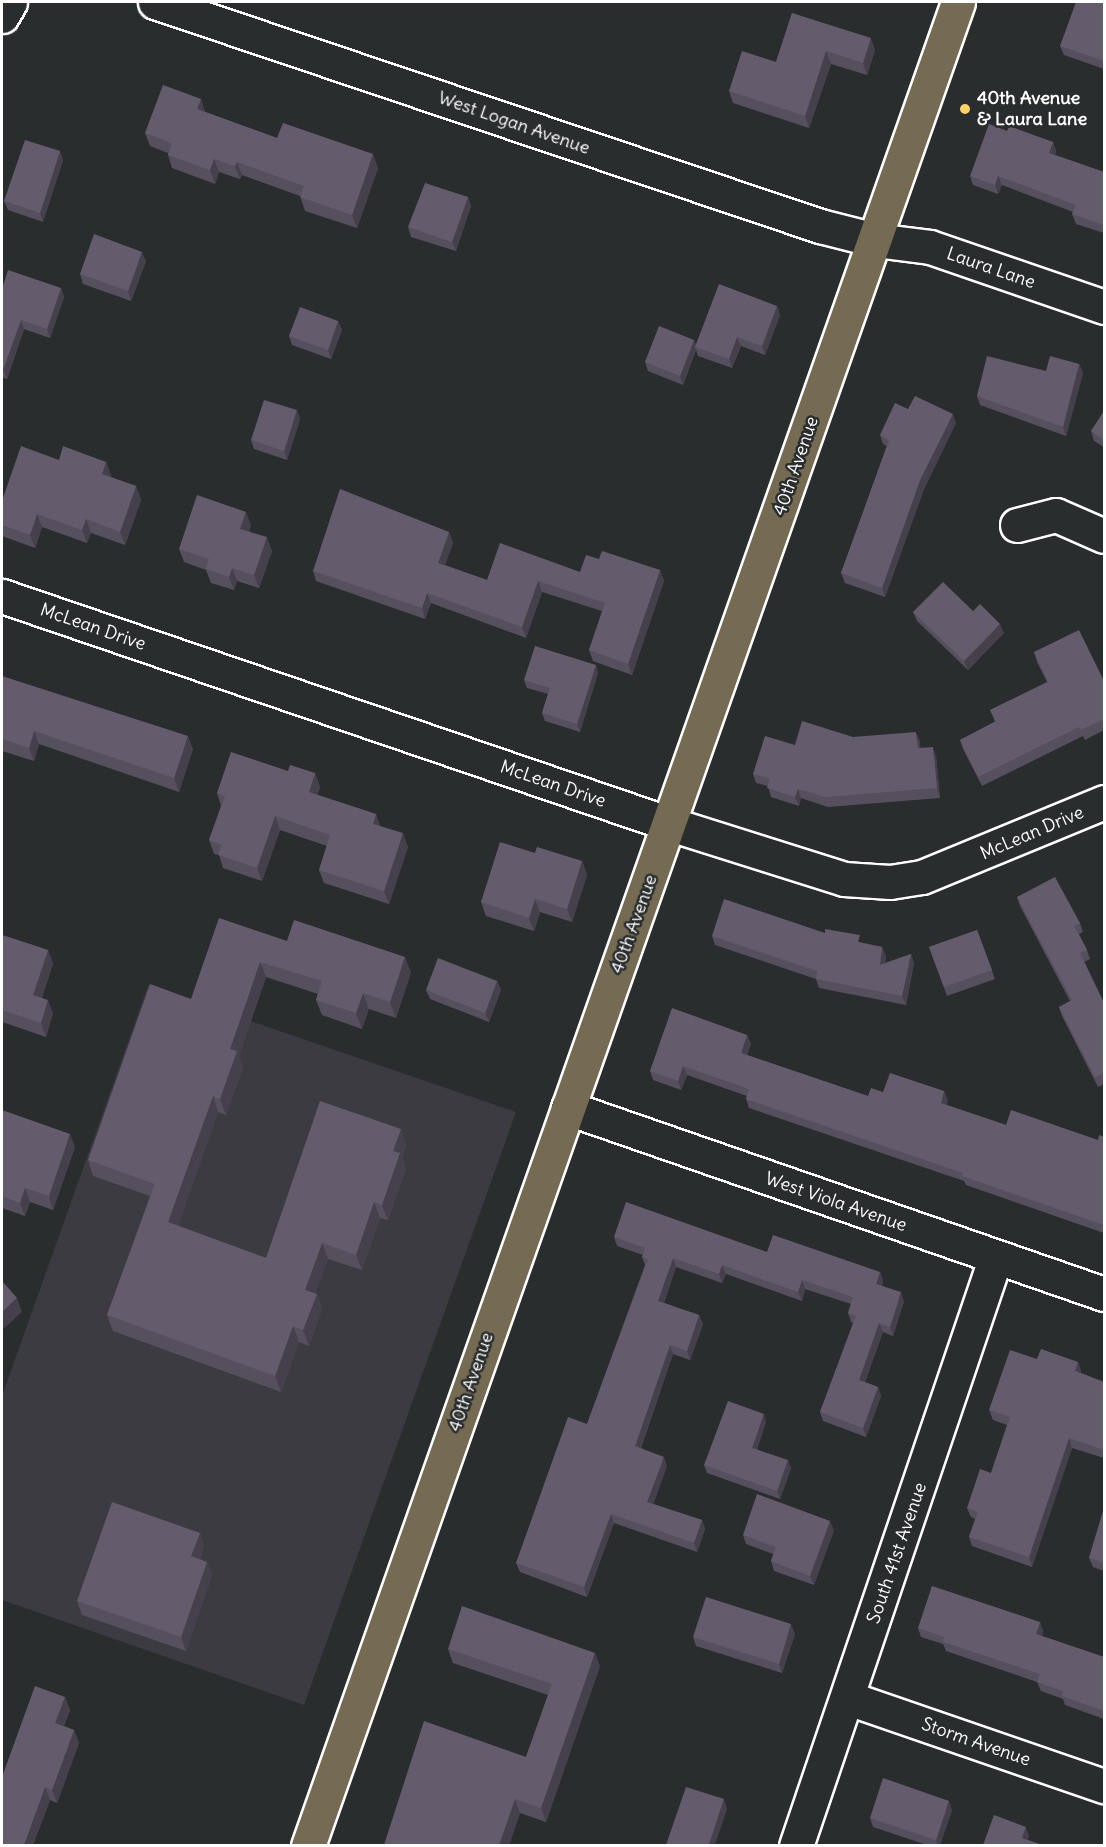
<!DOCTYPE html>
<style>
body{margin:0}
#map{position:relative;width:1106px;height:1847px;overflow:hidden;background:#2a2d2e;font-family:Delius,sans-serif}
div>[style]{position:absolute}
.built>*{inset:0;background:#3b3b41}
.roads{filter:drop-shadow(2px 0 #fff) drop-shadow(-2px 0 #fff) drop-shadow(0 2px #fff) drop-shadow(0 -2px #fff)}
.minor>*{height:33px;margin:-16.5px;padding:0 16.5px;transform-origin:16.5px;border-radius:16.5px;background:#2a2d2e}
.major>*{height:33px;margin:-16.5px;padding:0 16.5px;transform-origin:16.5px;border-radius:16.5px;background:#746b52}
.wall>*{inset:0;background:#564f5d}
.shaded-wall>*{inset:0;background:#46404c}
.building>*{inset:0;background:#645c6c}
.dots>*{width:16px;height:16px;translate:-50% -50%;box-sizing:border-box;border:3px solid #2a2d2e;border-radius:50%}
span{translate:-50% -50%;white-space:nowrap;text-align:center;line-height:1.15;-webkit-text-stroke:5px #2a2d2e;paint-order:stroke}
.poi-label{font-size:18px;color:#fff;font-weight:700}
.left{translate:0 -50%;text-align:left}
.street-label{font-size:18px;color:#fff}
.frame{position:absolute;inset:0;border:3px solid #fff;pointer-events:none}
</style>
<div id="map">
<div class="built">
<i style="clip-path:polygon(148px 986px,516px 1112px,304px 1705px,2px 1600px,2px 1396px)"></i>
</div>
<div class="roads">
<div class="minor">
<i style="left:155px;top:2px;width:702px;rotate:18.62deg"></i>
<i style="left:820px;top:226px;width:57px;rotate:14.3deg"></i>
<i style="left:875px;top:240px;width:55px;rotate:7.3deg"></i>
<i style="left:930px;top:247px;width:184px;rotate:19deg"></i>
<i style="left:2px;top:16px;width:16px;rotate:-60deg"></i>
<i style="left:1017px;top:525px;width:40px;rotate:-14.4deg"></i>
<i style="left:1056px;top:515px;width:52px;rotate:23.6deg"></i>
<i style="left:2px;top:596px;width:706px;rotate:18.85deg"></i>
<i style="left:670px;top:824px;width:182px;rotate:17.5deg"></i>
<i style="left:844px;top:879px;width:46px;rotate:3.7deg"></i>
<i style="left:890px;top:882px;width:32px;rotate:-9deg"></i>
<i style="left:922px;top:877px;width:197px;rotate:-22.4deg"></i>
<i style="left:568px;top:1108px;width:567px;rotate:19.14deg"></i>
<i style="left:848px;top:1698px;width:271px;rotate:19deg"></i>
<i style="left:796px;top:1846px;width:620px;rotate:-71.27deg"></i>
</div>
<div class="major">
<i style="left:308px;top:1846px;width:1955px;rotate:-70.58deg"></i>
</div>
</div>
<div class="wall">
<i style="clip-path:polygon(1104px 2px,1104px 69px,1064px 55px,1060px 46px)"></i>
<i style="clip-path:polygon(792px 13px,875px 50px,867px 75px,831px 64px,809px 128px,733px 103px,729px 91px,776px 62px)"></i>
<i style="clip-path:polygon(201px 99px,205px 112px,277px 138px,378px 168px,357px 228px,305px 211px,300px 196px,242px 175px,240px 179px,219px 172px,215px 184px,172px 168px,168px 155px,168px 153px,150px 146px,145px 133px)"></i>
<i style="clip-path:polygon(1007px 131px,1053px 142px,1056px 151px,1055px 155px,1104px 172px,1104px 233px,1076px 224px,1072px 214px,1073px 212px,1002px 185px,998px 194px,973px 185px,970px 176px)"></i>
<i style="clip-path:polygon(60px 151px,63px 160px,43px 222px,8px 210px,4px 201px)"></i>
<i style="clip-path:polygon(468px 197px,471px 206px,456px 251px,411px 237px,408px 227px)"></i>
<i style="clip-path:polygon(146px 261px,131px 301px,83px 284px,80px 274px)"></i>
<i style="clip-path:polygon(61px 288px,64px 297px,50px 338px,24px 329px,7px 379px,2px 377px,2px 289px)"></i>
<i style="clip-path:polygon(777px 306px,780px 315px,765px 355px,741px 346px,732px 368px,698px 356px,696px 350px,683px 385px,648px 371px,645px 362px,694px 340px,696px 345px)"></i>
<i style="clip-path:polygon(338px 321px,342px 330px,331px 359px,292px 345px,289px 336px)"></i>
<i style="clip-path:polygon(1079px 364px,1083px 373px,1066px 436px,980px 405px,977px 396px,1046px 371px)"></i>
<i style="clip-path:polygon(908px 409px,956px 423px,924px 489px,885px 597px,845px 583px,841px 573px,887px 446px,883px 444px,880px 435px)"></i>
<i style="clip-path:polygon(1104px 411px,1104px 447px,1094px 441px,1091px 431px)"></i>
<i style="clip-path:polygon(300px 419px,287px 460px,254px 449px,251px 440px)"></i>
<i style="clip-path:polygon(59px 460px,106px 462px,111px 475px,110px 477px,136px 486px,141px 500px,125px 545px,91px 533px,87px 543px,42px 527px,35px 548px,2px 536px,2px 501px)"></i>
<i style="clip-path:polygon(251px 525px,249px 531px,272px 551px,259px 588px,237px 581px,234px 590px,211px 583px,206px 570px,184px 562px,179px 549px)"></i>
<i style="clip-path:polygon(449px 532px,453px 543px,445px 565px,487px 580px,580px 572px,599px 559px,660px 570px,664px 581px,632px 675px,593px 661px,589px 650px,602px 611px,542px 592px,526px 638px,431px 603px,425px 619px,316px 581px,313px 571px)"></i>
<i style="clip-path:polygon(973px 611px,1004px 633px,968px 670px,917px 621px,913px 612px)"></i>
<i style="clip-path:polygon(1034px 652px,1103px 679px,1104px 679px,1104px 730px,1085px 740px,1083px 736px,982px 786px,963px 749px,960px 740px,995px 722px,990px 710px,1047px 682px,1037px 662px)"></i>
<i style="clip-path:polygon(598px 673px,580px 732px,545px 721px,542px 713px,548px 694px,527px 688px,524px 680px)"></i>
<i style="clip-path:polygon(2px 676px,193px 749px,179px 792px,39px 744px,34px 761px,2px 751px)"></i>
<i style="clip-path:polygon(853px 737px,920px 741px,920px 748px,936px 756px,940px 798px,828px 807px,801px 798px,799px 806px,771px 797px,768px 786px,756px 783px,753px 774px,795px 745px)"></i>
<i style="clip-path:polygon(288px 771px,315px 773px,320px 787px,317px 795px,376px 814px,380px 826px,408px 847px,389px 904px,324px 883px,319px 870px,327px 846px,280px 830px,262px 881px,223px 868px,219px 855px,214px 854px,209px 840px,221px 806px,217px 793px)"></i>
<i style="clip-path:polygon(535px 853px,582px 861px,587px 875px,572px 922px,540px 912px,534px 931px,486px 916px,481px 902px)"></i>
<i style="clip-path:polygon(1017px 897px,1080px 923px,1083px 932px,1079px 934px,1087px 950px,1090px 959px,1084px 962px,1104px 1003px,1104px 1084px,1098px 1087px,1062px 1016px,1059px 1007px,1070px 1001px,1020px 906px)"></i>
<i style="clip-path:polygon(977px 930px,995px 979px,947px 996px,929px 947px)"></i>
<i style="clip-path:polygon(825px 933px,863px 943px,882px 947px,886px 956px,885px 963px,911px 954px,914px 963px,906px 1005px,819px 988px,816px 979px,715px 945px,712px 936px)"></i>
<i style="clip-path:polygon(2px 935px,48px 950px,53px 964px,42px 997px,53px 1013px,46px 1037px,2px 1022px)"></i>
<i style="clip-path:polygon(287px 941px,411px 972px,396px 1018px,369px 1009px,362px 1029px,322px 1015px,316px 1000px,318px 994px,266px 977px,239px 1056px,243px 1067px,226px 1115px,218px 1112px,178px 1226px,266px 1258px,401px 1129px,406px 1145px,402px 1158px,406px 1169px,388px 1220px,380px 1218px,362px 1270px,328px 1259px,315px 1293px,317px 1294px,322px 1309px,309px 1346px,299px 1342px,281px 1392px,113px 1331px,107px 1315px,150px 1196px,93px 1176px,88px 1160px,191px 999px)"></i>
<i style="clip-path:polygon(497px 981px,501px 990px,489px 1022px,430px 999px,426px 990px)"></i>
<i style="clip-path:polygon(747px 1035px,751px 1044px,747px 1055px,868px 1096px,883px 1092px,944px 1091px,948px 1101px,946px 1105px,1006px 1125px,1098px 1140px,1104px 1137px,1104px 1233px,966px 1185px,964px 1181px,749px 1108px,746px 1099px,747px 1096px,687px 1075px,681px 1090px,653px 1080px,650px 1071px)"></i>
<i style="clip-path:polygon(2px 1110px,75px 1147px,53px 1210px,30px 1202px,25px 1216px,2px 1208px)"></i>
<i style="clip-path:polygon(614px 1237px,767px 1252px,880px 1272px,883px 1281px,882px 1286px,904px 1301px,893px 1336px,883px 1332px,865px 1382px,878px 1387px,881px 1396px,866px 1437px,823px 1421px,820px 1412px,853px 1323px,851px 1322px,848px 1313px,851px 1304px,805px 1289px,802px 1301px,726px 1274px,722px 1283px,676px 1267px,664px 1303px,699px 1315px,703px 1324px,690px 1360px,673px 1354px,641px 1448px,667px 1466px,653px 1504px,702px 1520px,705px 1529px,697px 1552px,614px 1523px,587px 1597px,520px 1572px,516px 1563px,587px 1424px,645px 1265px,642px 1257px,643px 1255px,617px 1246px)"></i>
<i style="clip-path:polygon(1078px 1362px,1081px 1371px,1081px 1373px,1104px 1382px,1104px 1458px,1072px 1448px,1032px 1567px,972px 1546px,969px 1537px,975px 1519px,971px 1517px,967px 1508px,991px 1473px,1007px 1425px,993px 1420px,989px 1410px)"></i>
<i style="clip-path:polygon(766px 1422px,757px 1449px,791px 1468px,780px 1499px,707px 1473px,704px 1465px)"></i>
<i style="clip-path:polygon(1104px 1508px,1104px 1571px,1093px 1567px,1089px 1558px)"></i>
<i style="clip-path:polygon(834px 1530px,814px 1585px,774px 1571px,771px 1561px,773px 1554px,746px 1544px,743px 1535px)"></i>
<i style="clip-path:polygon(200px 1533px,204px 1546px,200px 1559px,207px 1562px,212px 1575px,186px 1651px,82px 1615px,77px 1601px)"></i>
<i style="clip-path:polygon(1040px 1622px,1043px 1631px,1042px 1636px,1104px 1657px,1104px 1719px,1065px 1705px,1063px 1699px,1041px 1691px,1037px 1682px,946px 1651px,943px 1644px,921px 1637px,918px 1628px)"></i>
<i style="clip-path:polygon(795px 1634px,782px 1673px,696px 1646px,693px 1637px)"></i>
<i style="clip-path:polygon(448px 1649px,600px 1666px,546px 1822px,520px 1813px,509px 1845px,384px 1845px,526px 1757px,548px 1695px,453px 1663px)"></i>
<i style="clip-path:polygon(65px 1697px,70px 1710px,64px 1726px,74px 1730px,79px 1743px,57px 1803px,50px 1800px,33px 1845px,2px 1845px)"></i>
<i style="clip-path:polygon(952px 1810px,940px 1845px,927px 1845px,873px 1827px,870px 1818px)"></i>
</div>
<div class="shaded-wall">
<i style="clip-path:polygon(871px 38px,875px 50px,867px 75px,863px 63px)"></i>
<i style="clip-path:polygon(826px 51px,831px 64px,809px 128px,805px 116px)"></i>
<i style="clip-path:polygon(201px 99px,205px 113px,197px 109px)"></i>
<i style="clip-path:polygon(1053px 142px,1056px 151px,1052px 162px,1049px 153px)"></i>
<i style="clip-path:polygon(60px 151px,63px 160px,43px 222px,40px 213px)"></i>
<i style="clip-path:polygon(373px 154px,378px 168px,357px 228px,352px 215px)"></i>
<i style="clip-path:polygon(214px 159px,219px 172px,215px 184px,210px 170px)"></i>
<i style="clip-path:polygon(237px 162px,242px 175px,240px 179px,235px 166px)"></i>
<i style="clip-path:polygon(998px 176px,1002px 185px,998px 194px,995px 185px)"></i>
<i style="clip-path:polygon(468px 197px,471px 206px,456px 251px,452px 242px)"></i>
<i style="clip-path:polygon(142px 252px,146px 261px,131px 301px,128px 291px)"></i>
<i style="clip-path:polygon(61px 288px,64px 297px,50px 338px,47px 329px)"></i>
<i style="clip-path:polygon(777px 306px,780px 315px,765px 355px,762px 346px)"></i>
<i style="clip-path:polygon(21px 320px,24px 329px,7px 379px,3px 370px)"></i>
<i style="clip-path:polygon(338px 321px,342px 330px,331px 359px,328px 350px)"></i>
<i style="clip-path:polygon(737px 337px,741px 346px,732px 368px,729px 359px)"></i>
<i style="clip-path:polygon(694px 340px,696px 347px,695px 347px,696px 350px,683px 385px,680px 376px)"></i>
<i style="clip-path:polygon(1079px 364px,1083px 373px,1066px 436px,1063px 427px)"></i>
<i style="clip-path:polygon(297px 410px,300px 419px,287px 460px,284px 451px)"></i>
<i style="clip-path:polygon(953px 414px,956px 423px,924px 489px,885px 597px,882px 588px,920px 480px)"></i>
<i style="clip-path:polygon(106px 462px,111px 475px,107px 487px,102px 474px)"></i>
<i style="clip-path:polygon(136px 486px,141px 500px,125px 545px,120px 532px)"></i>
<i style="clip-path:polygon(246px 512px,251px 525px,245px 542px,240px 529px)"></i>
<i style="clip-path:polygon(37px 514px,42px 527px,35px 548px,30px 535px)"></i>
<i style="clip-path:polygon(86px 519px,91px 533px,87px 543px,82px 530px)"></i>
<i style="clip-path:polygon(449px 532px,453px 543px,442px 573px,438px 563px)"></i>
<i style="clip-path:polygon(267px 537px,272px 551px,259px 588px,254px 575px)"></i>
<i style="clip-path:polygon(232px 568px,237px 581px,234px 590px,229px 577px)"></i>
<i style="clip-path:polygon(660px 570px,664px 581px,632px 675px,628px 664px)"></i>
<i style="clip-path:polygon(538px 581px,542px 592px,526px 638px,522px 627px)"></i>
<i style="clip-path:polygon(427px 593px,431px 603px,425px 619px,422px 608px)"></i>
<i style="clip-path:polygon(1000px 624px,1004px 633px,968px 670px,964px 661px)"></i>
<i style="clip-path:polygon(596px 665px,598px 673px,580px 732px,577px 724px)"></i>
<i style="clip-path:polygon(34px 731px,39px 744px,34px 761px,29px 748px)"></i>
<i style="clip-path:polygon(916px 732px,920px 741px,921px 757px,918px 748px)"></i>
<i style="clip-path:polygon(188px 736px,193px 749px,179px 792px,174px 778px)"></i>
<i style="clip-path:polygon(933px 747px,936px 756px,940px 798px,937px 788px)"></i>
<i style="clip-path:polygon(315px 773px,320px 787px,314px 806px,309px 792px)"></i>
<i style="clip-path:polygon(798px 789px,801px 798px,799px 806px,795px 797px)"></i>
<i style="clip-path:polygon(376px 814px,381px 828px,373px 824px)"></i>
<i style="clip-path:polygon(275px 816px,280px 830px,262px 881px,257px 868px)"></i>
<i style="clip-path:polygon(403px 833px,408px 847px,389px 904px,384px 891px)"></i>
<i style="clip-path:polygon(582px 861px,587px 875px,572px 922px,567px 909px)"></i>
<i style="clip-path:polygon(535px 899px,540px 912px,534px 931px,529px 918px)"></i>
<i style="clip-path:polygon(882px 947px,886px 956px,883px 974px,880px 965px)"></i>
<i style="clip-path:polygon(48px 950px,53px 964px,38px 1008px,33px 995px)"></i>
<i style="clip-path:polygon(911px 954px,914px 963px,906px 1005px,902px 996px)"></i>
<i style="clip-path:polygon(405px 957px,411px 972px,396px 1018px,390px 1002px)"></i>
<i style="clip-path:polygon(260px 962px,266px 977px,239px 1056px,243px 1067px,226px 1115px,220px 1099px,230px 1049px)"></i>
<i style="clip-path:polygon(497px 981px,501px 990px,489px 1022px,485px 1013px)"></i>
<i style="clip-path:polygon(363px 993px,369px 1009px,362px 1029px,356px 1013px)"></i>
<i style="clip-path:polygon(48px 1000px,53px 1013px,46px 1037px,41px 1023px)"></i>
<i style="clip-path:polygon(747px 1035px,751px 1044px,744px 1062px,741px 1053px)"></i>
<i style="clip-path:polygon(683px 1066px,687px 1075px,681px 1090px,678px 1081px)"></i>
<i style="clip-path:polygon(944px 1091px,948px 1101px,944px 1112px,941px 1103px)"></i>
<i style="clip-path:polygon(213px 1096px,218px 1112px,174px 1238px,168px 1222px)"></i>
<i style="clip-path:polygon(401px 1129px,406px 1145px,402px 1158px,406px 1169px,388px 1220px,382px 1205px,393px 1151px)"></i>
<i style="clip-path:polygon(70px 1134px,75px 1147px,53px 1210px,49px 1196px)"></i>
<i style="clip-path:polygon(25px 1188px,30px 1202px,25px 1216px,20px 1203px)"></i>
<i style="clip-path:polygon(374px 1202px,380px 1218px,362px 1270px,356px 1255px)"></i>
<i style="clip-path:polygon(322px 1243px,328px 1259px,311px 1305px,305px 1290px)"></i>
<i style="clip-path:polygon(673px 1258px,676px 1267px,661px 1310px,658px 1301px)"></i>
<i style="clip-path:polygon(722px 1265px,726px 1274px,722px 1283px,719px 1274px)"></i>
<i style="clip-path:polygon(880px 1272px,883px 1281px,879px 1293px,876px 1284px)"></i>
<i style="clip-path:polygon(802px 1280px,805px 1289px,802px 1301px,798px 1292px)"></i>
<i style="clip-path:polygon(901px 1292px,904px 1301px,893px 1336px,890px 1327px)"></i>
<i style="clip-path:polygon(317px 1294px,322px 1309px,309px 1346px,303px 1330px)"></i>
<i style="clip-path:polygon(17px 1298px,22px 1312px,2px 1330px,2px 1312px)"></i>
<i style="clip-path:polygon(699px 1315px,703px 1324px,690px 1360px,687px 1351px)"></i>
<i style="clip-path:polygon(879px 1323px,883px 1332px,862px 1389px,859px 1380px)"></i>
<i style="clip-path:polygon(293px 1326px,299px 1342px,281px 1392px,275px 1376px)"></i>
<i style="clip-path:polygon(670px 1345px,673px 1354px,638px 1455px,635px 1446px)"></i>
<i style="clip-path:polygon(1078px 1362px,1081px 1371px,1078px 1380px,1075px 1371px)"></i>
<i style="clip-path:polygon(878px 1387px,881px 1396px,866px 1437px,863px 1428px)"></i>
<i style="clip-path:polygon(764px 1414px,766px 1422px,754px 1455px,752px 1448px)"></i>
<i style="clip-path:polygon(1069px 1438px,1072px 1448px,1032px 1567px,1029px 1557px)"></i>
<i style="clip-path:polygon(664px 1457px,667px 1466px,651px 1511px,647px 1502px)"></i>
<i style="clip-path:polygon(788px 1460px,791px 1468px,780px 1499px,777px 1491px)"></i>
<i style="clip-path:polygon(611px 1514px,614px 1523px,587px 1597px,584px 1587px)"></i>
<i style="clip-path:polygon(702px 1520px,705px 1529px,697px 1552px,694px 1543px)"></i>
<i style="clip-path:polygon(830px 1521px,834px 1530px,814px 1585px,810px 1576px)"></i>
<i style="clip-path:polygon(200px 1533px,204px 1546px,196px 1570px,191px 1556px)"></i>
<i style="clip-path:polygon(207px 1562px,212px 1575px,186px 1651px,181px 1637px)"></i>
<i style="clip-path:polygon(1040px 1622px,1043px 1631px,1039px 1643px,1036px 1634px)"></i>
<i style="clip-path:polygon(791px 1624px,795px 1634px,782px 1673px,779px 1664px)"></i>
<i style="clip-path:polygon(595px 1653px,600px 1666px,546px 1822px,541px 1808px)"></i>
<i style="clip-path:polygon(65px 1697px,70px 1710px,60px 1736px,55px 1723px)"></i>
<i style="clip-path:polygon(74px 1730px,79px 1743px,57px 1803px,52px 1790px)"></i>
<i style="clip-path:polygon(45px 1787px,50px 1800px,33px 1845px,24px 1845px)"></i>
<i style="clip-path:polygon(515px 1799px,520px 1813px,509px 1845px,499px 1845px)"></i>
<i style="clip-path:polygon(724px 1799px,727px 1809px,715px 1845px,709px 1845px)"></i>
<i style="clip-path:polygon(949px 1801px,952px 1810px,940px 1845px,938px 1845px,936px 1840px)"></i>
<i style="clip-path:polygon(1026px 1827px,1029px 1836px,1026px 1845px,1022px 1838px)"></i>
</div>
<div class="building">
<i style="clip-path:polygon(1076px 2px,1104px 2px,1104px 61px,1060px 46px)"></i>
<i style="clip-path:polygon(792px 13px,871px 38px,863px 63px,826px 51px,805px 116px,729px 91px,742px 51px,776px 62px)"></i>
<i style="clip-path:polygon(163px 85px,201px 99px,197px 109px,277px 138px,283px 123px,373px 154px,352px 215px,300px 197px,304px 186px,237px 162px,235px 166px,214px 159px,210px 170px,168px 155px,172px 143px,145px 133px)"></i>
<i style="clip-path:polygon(989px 124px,1007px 131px,1009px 126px,1053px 142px,1049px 153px,1104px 172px,1104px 225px,1072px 214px,1076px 205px,998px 176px,995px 185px,970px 176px)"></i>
<i style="clip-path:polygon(25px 140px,60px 151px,40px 213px,4px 201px)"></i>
<i style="clip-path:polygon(425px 183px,468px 197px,452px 242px,408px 227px)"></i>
<i style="clip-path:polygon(94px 234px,142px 252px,128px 291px,80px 274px)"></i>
<i style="clip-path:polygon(8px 270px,61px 288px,47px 329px,21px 320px,3px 370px,2px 369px,2px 289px)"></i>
<i style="clip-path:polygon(719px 284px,777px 306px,762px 346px,737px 337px,729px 359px,695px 347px)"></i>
<i style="clip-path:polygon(300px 307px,338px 321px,328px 350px,289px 336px)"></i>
<i style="clip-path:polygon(659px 326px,694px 340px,680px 376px,645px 362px)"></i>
<i style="clip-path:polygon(987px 356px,1046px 371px,1050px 356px,1079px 364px,1063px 427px,977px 396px)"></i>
<i style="clip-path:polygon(915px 396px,953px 414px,920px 480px,882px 588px,841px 573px,889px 440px,880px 435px,895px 403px,908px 409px)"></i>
<i style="clip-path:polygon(264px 400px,297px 410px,284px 451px,251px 440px)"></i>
<i style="clip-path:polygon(1104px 411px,1104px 440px,1091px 431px)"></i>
<i style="clip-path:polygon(21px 446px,59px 460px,63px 446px,106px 462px,102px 474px,136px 486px,120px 532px,86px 519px,82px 530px,37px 514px,30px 535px,2px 525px,2px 501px)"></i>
<i style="clip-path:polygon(340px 489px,449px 532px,438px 563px,487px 580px,500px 543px,580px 572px,586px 555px,599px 559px,602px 551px,660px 570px,628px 664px,589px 650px,605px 603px,538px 581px,522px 627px,427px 593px,422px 608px,313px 571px)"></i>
<i style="clip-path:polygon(197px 495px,246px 512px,240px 529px,267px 537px,254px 575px,232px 568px,229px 577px,206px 569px,209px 559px,179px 549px)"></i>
<i style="clip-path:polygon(943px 582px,973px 611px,980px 604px,1000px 624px,964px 661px,913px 612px)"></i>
<i style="clip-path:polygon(1079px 630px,1103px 679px,1104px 679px,1104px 719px,1081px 730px,1079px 727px,978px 777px,960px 740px,996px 721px,990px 710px,1048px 682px,1034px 652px)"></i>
<i style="clip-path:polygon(535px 646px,596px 665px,577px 724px,542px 713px,550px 688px,524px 680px)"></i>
<i style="clip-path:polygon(2px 676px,188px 736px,174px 778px,34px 731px,29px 748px,2px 739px)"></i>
<i style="clip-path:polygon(802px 721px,853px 737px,916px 732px,918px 748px,933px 747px,937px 788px,825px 797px,798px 789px,795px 797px,767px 788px,770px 779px,753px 774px,765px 736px,795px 745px)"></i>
<i style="clip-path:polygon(231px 752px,288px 771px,290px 765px,315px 773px,309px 792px,376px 814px,373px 824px,403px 833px,384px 891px,319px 870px,330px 835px,275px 816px,257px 868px,218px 855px,222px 845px,209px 840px,225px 796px,217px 793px)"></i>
<i style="clip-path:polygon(500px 842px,535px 853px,537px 847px,582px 861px,567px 909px,535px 899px,529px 918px,481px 902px)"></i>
<i style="clip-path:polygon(1055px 877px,1080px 923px,1074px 926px,1087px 950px,1080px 953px,1104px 1003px,1104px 1073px,1095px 1077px,1059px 1007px,1072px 1000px,1017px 897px)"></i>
<i style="clip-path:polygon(724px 899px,825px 933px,825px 929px,860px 935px,858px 942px,882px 947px,880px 965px,911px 954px,902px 996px,816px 979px,817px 971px,712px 936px)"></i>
<i style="clip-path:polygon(219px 918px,287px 941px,294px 920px,405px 957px,390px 1002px,363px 993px,356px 1013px,316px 1000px,322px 981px,260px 962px,230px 1049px,237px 1051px,220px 1099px,213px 1096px,168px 1222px,266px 1258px,320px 1101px,401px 1129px,393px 1151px,400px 1153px,382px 1205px,374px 1202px,356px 1255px,322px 1243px,305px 1290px,317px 1294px,303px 1330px,293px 1326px,275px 1376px,107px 1315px,155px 1184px,88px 1160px,150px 984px,191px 999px)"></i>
<i style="clip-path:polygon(977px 930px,992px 970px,944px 987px,929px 947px)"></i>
<i style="clip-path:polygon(2px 935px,48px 950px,33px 995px,48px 1000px,41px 1023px,2px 1010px)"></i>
<i style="clip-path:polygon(438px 958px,497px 981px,485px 1013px,426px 990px)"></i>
<i style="clip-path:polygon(672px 1008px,747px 1035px,741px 1053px,868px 1096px,871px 1088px,883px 1092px,890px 1073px,944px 1091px,941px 1103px,1006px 1125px,1011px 1110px,1098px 1140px,1099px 1135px,1104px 1137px,1104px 1225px,962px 1176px,963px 1173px,746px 1099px,749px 1089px,683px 1066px,678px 1081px,650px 1071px)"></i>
<i style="clip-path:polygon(2px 1110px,70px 1134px,49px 1196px,25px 1188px,20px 1203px,2px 1196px)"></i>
<i style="clip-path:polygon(626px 1202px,767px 1252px,773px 1235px,880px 1272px,876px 1284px,901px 1292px,890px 1327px,879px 1323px,859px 1380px,878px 1387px,863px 1428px,820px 1412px,856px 1316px,848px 1313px,853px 1297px,802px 1280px,798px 1292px,722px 1265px,719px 1274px,673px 1258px,658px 1301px,699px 1315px,687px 1351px,670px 1345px,635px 1446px,664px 1457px,647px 1502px,702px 1520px,694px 1543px,611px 1514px,584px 1587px,516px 1563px,568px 1417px,587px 1424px,648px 1259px,642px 1257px,645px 1248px,614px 1237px)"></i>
<i style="clip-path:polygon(2px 1281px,17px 1298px,2px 1312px)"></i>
<i style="clip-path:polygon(1041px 1349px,1078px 1362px,1075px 1371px,1104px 1382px,1104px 1450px,1069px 1438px,1029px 1557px,969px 1537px,978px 1512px,967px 1508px,980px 1469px,991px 1473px,1010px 1417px,989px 1410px,1010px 1350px,1037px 1359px)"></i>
<i style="clip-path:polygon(728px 1401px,764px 1414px,752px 1448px,788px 1460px,777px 1491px,704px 1465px)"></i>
<i style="clip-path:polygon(757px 1494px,830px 1521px,810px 1576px,771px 1561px,776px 1547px,743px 1535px)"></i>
<i style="clip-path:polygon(112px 1502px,200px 1533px,191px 1556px,207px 1562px,181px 1637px,77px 1601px)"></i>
<i style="clip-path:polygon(1104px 1508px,1104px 1563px,1089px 1558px)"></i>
<i style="clip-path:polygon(932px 1586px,1040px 1622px,1036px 1634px,1104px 1657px,1104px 1711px,1062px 1696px,1063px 1691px,1037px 1682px,1040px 1674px,943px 1642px,944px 1637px,918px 1628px)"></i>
<i style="clip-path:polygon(706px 1597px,791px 1624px,779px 1664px,693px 1637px)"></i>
<i style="clip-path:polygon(462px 1606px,595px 1653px,541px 1808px,515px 1799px,499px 1845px,384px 1845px,424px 1721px,526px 1757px,552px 1684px,448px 1649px)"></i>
<i style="clip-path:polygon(35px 1686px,65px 1697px,55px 1723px,74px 1730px,52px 1790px,45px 1787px,24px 1845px,2px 1845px,2px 1777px)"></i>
<i style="clip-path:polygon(883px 1778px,949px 1801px,936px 1840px,870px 1818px)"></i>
<i style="clip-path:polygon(686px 1787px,724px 1799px,709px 1845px,666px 1845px)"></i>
<i style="clip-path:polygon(994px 1815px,1026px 1827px,1022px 1838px,1043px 1845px,983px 1845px)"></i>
</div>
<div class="dots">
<i style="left:965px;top:109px;background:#ffd166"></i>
</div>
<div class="poi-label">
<span class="left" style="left:977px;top:109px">40th Avenue<br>&amp; Laura Lane</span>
</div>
<div class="street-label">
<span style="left:514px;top:123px;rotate:19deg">West Logan Avenue</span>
<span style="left:991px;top:268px;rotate:19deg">Laura Lane</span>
<span style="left:796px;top:466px;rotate:-71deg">40th Avenue</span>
<span style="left:93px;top:627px;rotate:19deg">McLean Drive</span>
<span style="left:553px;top:784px;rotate:19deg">McLean Drive</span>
<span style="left:1032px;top:833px;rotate:-23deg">McLean Drive</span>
<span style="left:634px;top:924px;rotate:-70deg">40th Avenue</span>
<span style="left:836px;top:1202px;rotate:19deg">West Viola Avenue</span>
<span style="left:471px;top:1382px;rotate:-71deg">40th Avenue</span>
<span style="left:897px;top:1553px;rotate:-71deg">South 41st Avenue</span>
<span style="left:976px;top:1742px;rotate:19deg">Storm Avenue</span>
</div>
<div class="frame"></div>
</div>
